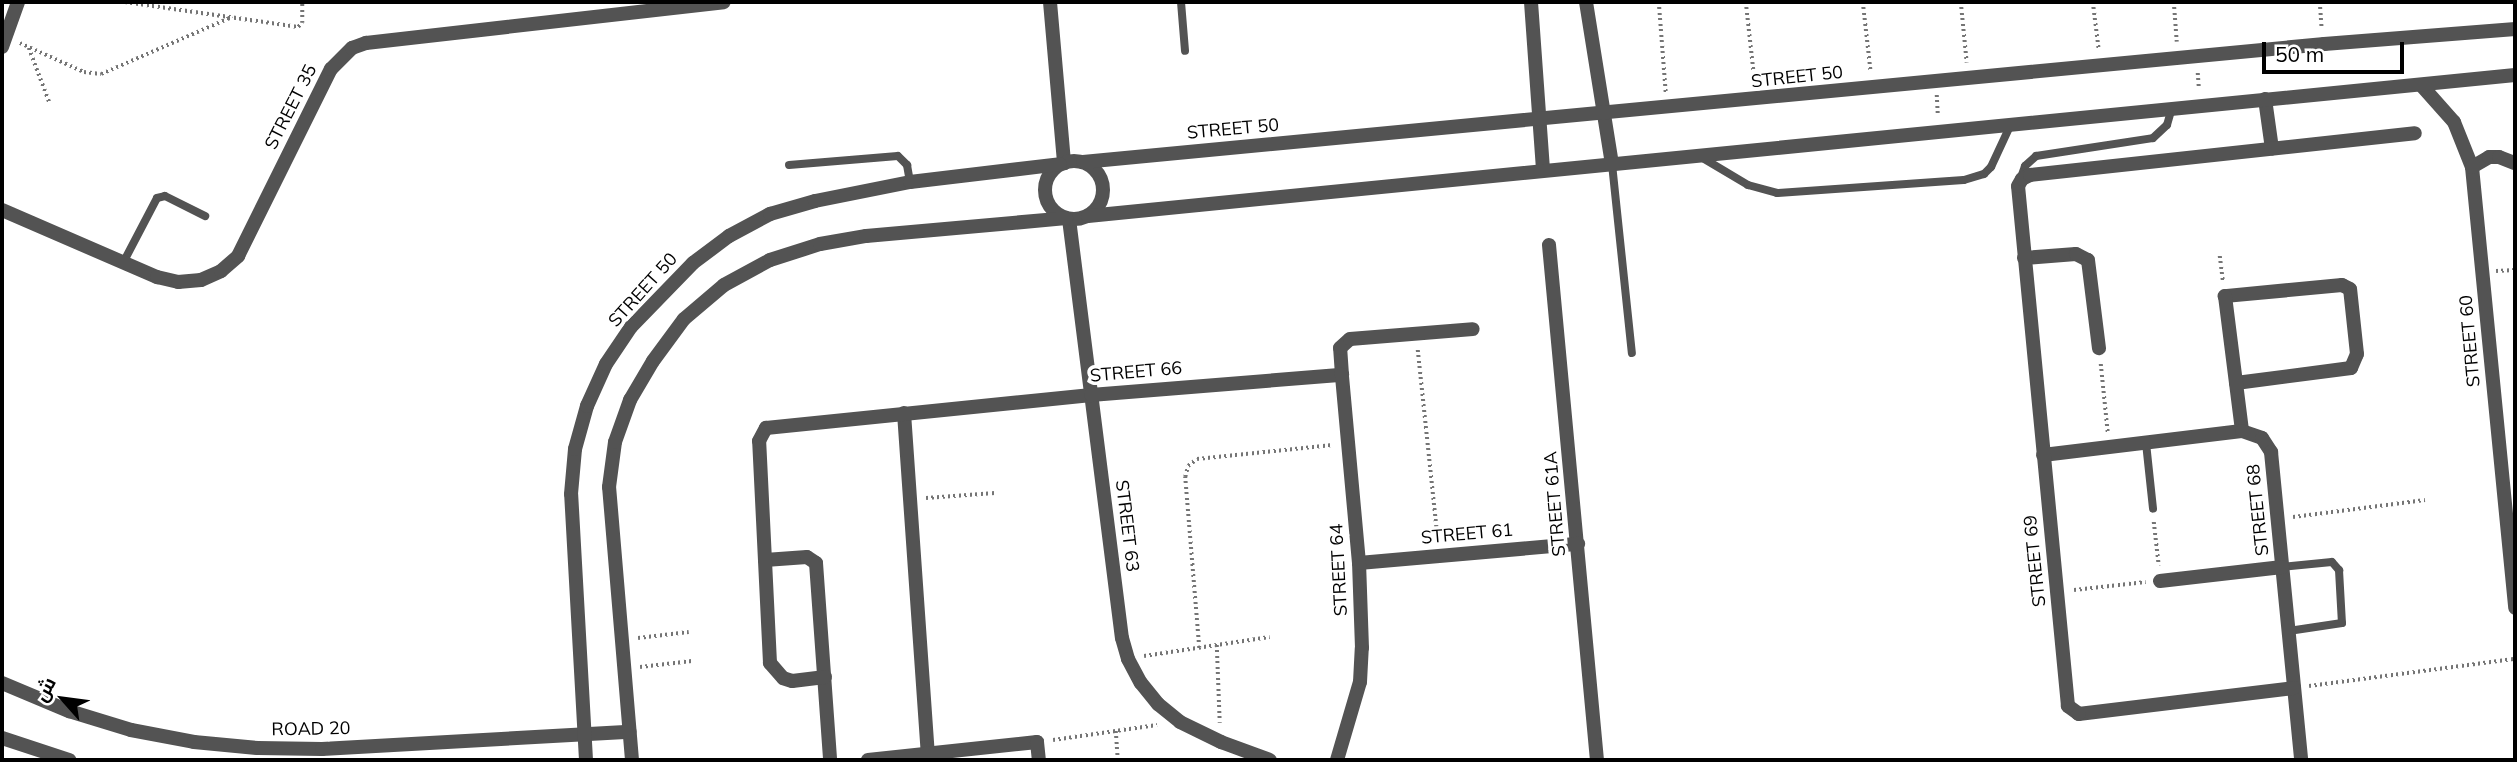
<!DOCTYPE html>
<meta charset="utf-8">
<style>
body{margin:0}
#map{position:relative;width:2517px;height:762px;overflow:hidden;background:#fff;font-family:Mulish,Cairo,sans-serif}
div>[style]{position:absolute}
.path>*{height:3.5px;margin-top:-1.75px;transform-origin:0;background:repeating-linear-gradient(90deg,#757575 0 2px,transparent 0 5.5px)}
.service>*{height:8px;margin:-4px;padding:0 4px;transform-origin:4px;border-radius:4px;background:#535353}
.minor>*{height:14px;margin:-7px;padding:0 7px;transform-origin:7px;border-radius:7px;background:#535353}
.tertiary>*{height:14px;margin:-7px;padding:0 7px;transform-origin:7px;border-radius:7px;background:#535353}
.tertiary>.ring{margin:-7px;padding:0;box-sizing:content-box;background:none;border:14px solid #535353;border-radius:50%}
span{translate:-50% -50%;white-space:nowrap;text-align:center;line-height:1.15;-webkit-text-stroke:7px #fff;paint-order:stroke}
.street-label{font-size:18px;color:#000}
.frame{position:absolute;inset:0;border:4px solid #000;pointer-events:none}
.north{position:absolute;left:28px;top:664px;width:70px;height:70px;-webkit-text-stroke:5px #fff;paint-order:stroke;rotate:298deg;font-size:19px;font-weight:700;line-height:28px;text-align:center;color:#000}
.north::after{content:'';display:block;margin:auto;width:24px;height:32px;background:#000;clip-path:polygon(50% 0,100% 100%,50% 72%,0 100%)}
.scale{position:absolute;left:2262px;top:42px;width:142px;height:32px;box-sizing:border-box;border:4px solid #000;border-top:0;padding-left:9px;font-size:21px;line-height:24px;white-space:nowrap;color:#000;-webkit-text-stroke:5px #fff;paint-order:stroke}
</style>
<div id="map">
<div class="path">
<i style="left:125px;top:2px;width:175px;rotate:8.2deg"></i>
<i style="left:298px;top:27px;width:6px;rotate:-45deg"></i>
<i style="left:302px;top:23px;width:21px;rotate:-90deg"></i>
<i style="left:1659px;top:2px;width:91px;rotate:85.6deg"></i>
<i style="left:1746px;top:2px;width:82px;rotate:83.7deg"></i>
<i style="left:1863px;top:2px;width:71px;rotate:83.6deg"></i>
<i style="left:1961px;top:2px;width:61px;rotate:84.4deg"></i>
<i style="left:2093px;top:2px;width:48px;rotate:82.9deg"></i>
<i style="left:2174px;top:2px;width:40px;rotate:85.7deg"></i>
<i style="left:2320px;top:2px;width:26px;rotate:86deg"></i>
<i style="left:20px;top:43px;width:70px;rotate:24.4deg"></i>
<i style="left:84px;top:72px;width:17px;rotate:7deg"></i>
<i style="left:101px;top:74px;width:143px;rotate:-23.5deg"></i>
<i style="left:29px;top:48px;width:60px;rotate:69.4deg"></i>
<i style="left:2198px;top:73px;width:16px;rotate:86deg"></i>
<i style="left:1937px;top:95px;width:20px;rotate:87deg"></i>
<i style="left:2220px;top:256px;width:25px;rotate:83deg"></i>
<i style="left:2496px;top:271px;width:19px;rotate:-3deg"></i>
<i style="left:1418px;top:350px;width:191px;rotate:84deg"></i>
<i style="left:2101px;top:364px;width:69px;rotate:84.2deg"></i>
<i style="left:926px;top:498px;width:69px;rotate:-4.1deg"></i>
<i style="left:2293px;top:517px;width:133px;rotate:-7.3deg"></i>
<i style="left:2154px;top:522px;width:44px;rotate:83.5deg"></i>
<i style="left:2074px;top:590px;width:72px;rotate:-6.3deg"></i>
<i style="left:638px;top:638px;width:51px;rotate:-6.7deg"></i>
<i style="left:1217px;top:645px;width:78px;rotate:87.8deg"></i>
<i style="left:1199px;top:648px;width:172px;rotate:-94.7deg"></i>
<i style="left:1185px;top:477px;width:11px;rotate:-75deg"></i>
<i style="left:1188px;top:466px;width:11px;rotate:-38deg"></i>
<i style="left:1197px;top:459px;width:136px;rotate:-5.9deg"></i>
<i style="left:1144px;top:656px;width:127px;rotate:-8.6deg"></i>
<i style="left:640px;top:667px;width:52px;rotate:-6.6deg"></i>
<i style="left:2309px;top:686px;width:208px;rotate:-7.5deg"></i>
<i style="left:1116px;top:731px;width:29px;rotate:86deg"></i>
<i style="left:1053px;top:740px;width:105px;rotate:-8.2deg"></i>
</div>
<div class="service">
<i style="left:1181px;top:2px;width:49px;rotate:85.3deg"></i>
<i style="left:1701px;top:157px;width:55px;rotate:30.8deg"></i>
<i style="left:1748px;top:185px;width:30px;rotate:15deg"></i>
<i style="left:1777px;top:193px;width:187px;rotate:-4deg"></i>
<i style="left:1964px;top:180px;width:21px;rotate:-17deg"></i>
<i style="left:1984px;top:174px;width:10px;rotate:-45deg"></i>
<i style="left:1991px;top:167px;width:47px;rotate:-65.1deg"></i>
<i style="left:1612px;top:164px;width:190px;rotate:84deg"></i>
<i style="left:789px;top:165px;width:109px;rotate:-4.7deg"></i>
<i style="left:898px;top:156px;width:13px;rotate:45deg"></i>
<i style="left:907px;top:165px;width:17px;rotate:80deg"></i>
<i style="left:2020px;top:180px;width:15px;rotate:-70deg"></i>
<i style="left:2025px;top:166px;width:15px;rotate:-42deg"></i>
<i style="left:2036px;top:156px;width:118px;rotate:-8.7deg"></i>
<i style="left:2153px;top:138px;width:19px;rotate:-43deg"></i>
<i style="left:2167px;top:125px;width:19px;rotate:-74deg"></i>
<i style="left:123px;top:263px;width:73px;rotate:-62.4deg"></i>
<i style="left:157px;top:198px;width:8px;rotate:-14deg"></i>
<i style="left:165px;top:196px;width:45px;rotate:26.6deg"></i>
<i style="left:2146px;top:443px;width:66px;rotate:83.9deg"></i>
<i style="left:2282px;top:567px;width:50px;rotate:-5.7deg"></i>
<i style="left:2332px;top:562px;width:11px;rotate:49deg"></i>
<i style="left:2339px;top:570px;width:53px;rotate:86.8deg"></i>
<i style="left:2342px;top:623px;width:54px;rotate:171.4deg"></i>
</div>
<div class="minor">
<i style="left:1050px;top:2px;width:162px;rotate:85deg"></i>
<i style="left:1531px;top:2px;width:168px;rotate:85.9deg"></i>
<i style="left:1586px;top:2px;width:164px;rotate:80.9deg"></i>
<i style="left:2px;top:47px;width:48px;rotate:-70.4deg"></i>
<i style="left:2422px;top:86px;width:48px;rotate:48.4deg"></i>
<i style="left:2454px;top:122px;width:48px;rotate:68.2deg"></i>
<i style="left:2472px;top:167px;width:443px;rotate:84.4deg"></i>
<i style="left:2265px;top:99px;width:50px;rotate:82deg"></i>
<i style="left:2472px;top:167px;width:20px;rotate:-30deg"></i>
<i style="left:2489px;top:157px;width:10px"></i>
<i style="left:2499px;top:157px;width:17px;rotate:21deg"></i>
<i style="left:2px;top:210px;width:169px;rotate:23.4deg"></i>
<i style="left:157px;top:277px;width:22px;rotate:13deg"></i>
<i style="left:178px;top:282px;width:23px;rotate:-5deg"></i>
<i style="left:201px;top:280px;width:22px;rotate:-24deg"></i>
<i style="left:221px;top:271px;width:23px;rotate:-41deg"></i>
<i style="left:238px;top:256px;width:209px;rotate:-63.6deg"></i>
<i style="left:331px;top:69px;width:30px;rotate:-45deg"></i>
<i style="left:352px;top:48px;width:15px;rotate:-20deg"></i>
<i style="left:366px;top:43px;width:360px;rotate:-6.5deg"></i>
<i style="left:1069px;top:219px;width:422px;rotate:82.8deg"></i>
<i style="left:1122px;top:638px;width:22px;rotate:74deg"></i>
<i style="left:1128px;top:659px;width:27px;rotate:62deg"></i>
<i style="left:1141px;top:683px;width:27px;rotate:51deg"></i>
<i style="left:1158px;top:704px;width:28px;rotate:39deg"></i>
<i style="left:1180px;top:722px;width:46px;rotate:26deg"></i>
<i style="left:1221px;top:742px;width:52px;rotate:20.2deg"></i>
<i style="left:1549px;top:245px;width:517px;rotate:84.68deg"></i>
<i style="left:2024px;top:258px;width:52px;rotate:-4.4deg"></i>
<i style="left:2076px;top:254px;width:13px;rotate:27deg"></i>
<i style="left:2088px;top:260px;width:89px;rotate:82.9deg"></i>
<i style="left:2236px;top:383px;width:116px;rotate:-7.4deg"></i>
<i style="left:2351px;top:368px;width:15px;rotate:-67deg"></i>
<i style="left:2357px;top:354px;width:65px;rotate:-96.1deg"></i>
<i style="left:2350px;top:289px;width:9px;rotate:-153deg"></i>
<i style="left:2342px;top:285px;width:118px;rotate:174.6deg"></i>
<i style="left:2225px;top:296px;width:136px;rotate:82.8deg"></i>
<i style="left:904px;top:413px;width:348px;rotate:86deg"></i>
<i style="left:2043px;top:455px;width:200px;rotate:-6.9deg"></i>
<i style="left:2242px;top:431px;width:21px;rotate:19deg"></i>
<i style="left:2262px;top:438px;width:17px;rotate:57deg"></i>
<i style="left:2271px;top:452px;width:309px;rotate:84.4deg"></i>
<i style="left:765px;top:560px;width:42px;rotate:-4.1deg"></i>
<i style="left:807px;top:557px;width:11px;rotate:34deg"></i>
<i style="left:816px;top:563px;width:197px;rotate:85.9deg"></i>
<i style="left:1359px;top:563px;width:220px;rotate:-5deg"></i>
<i style="left:2160px;top:581px;width:123px;rotate:-6.5deg"></i>
<i style="left:825px;top:677px;width:33px;rotate:173deg"></i>
<i style="left:792px;top:681px;width:9px;rotate:-162deg"></i>
<i style="left:783px;top:678px;width:20px;rotate:-131deg"></i>
<i style="left:770px;top:663px;width:222px;rotate:-92.8deg"></i>
<i style="left:759px;top:441px;width:15px;rotate:-62deg"></i>
<i style="left:766px;top:428px;width:327px;rotate:-5.8deg"></i>
<i style="left:1091px;top:395px;width:252px;rotate:-4.6deg"></i>
<i style="left:1342px;top:375px;width:27px;rotate:-94deg"></i>
<i style="left:1340px;top:348px;width:13px;rotate:-42deg"></i>
<i style="left:1350px;top:339px;width:123px;rotate:-4.6deg"></i>
<i style="left:2px;top:683px;width:73px;rotate:22.7deg"></i>
<i style="left:69px;top:711px;width:65px;rotate:17deg"></i>
<i style="left:131px;top:730px;width:64px;rotate:10.8deg"></i>
<i style="left:194px;top:742px;width:64px;rotate:5.4deg"></i>
<i style="left:258px;top:748px;width:64px;rotate:0.9deg"></i>
<i style="left:322px;top:749px;width:308px;rotate:-3.2deg"></i>
<i style="left:2294px;top:688px;width:217px;rotate:173.1deg"></i>
<i style="left:2079px;top:714px;width:14px;rotate:-144deg"></i>
<i style="left:2068px;top:706px;width:522px;rotate:-95.49deg"></i>
<i style="left:2018px;top:186px;width:8px;rotate:-60deg"></i>
<i style="left:2022px;top:179px;width:9px;rotate:-27deg"></i>
<i style="left:2030px;top:175px;width:387px;rotate:-6.2deg"></i>
<i style="left:2px;top:738px;width:71px;rotate:18.2deg"></i>
<i style="left:868px;top:760px;width:170px;rotate:-6.1deg"></i>
<i style="left:1037px;top:742px;width:18px;rotate:84deg"></i>
<i style="left:1337px;top:760px;width:81px;rotate:-73.6deg"></i>
<i style="left:1360px;top:682px;width:34px;rotate:-87deg"></i>
<i style="left:1362px;top:648px;width:85px;rotate:-92deg"></i>
<i style="left:1359px;top:563px;width:189px;rotate:-95.2deg"></i>
</div>
<div class="tertiary">
<i class="ring" style="left:1045px;top:161px;width:44px;height:44px"></i>
<i style="left:1083px;top:162px;width:1247px;rotate:-5.43deg"></i>
<i style="left:2324px;top:44px;width:192px;rotate:-4.5deg"></i>
<i style="left:1088px;top:216px;width:1434px;rotate:-5.64deg"></i>
<i style="left:586px;top:760px;width:266px;rotate:-93.2deg"></i>
<i style="left:571px;top:494px;width:45px;rotate:-84.9deg"></i>
<i style="left:575px;top:449px;width:45px;rotate:-74.4deg"></i>
<i style="left:587px;top:406px;width:46px;rotate:-65.7deg"></i>
<i style="left:606px;top:364px;width:45px;rotate:-56deg"></i>
<i style="left:631px;top:327px;width:89px;rotate:-45.9deg"></i>
<i style="left:693px;top:263px;width:45px;rotate:-36.9deg"></i>
<i style="left:729px;top:236px;width:47px;rotate:-28.2deg"></i>
<i style="left:770px;top:214px;width:47px;rotate:-16.1deg"></i>
<i style="left:815px;top:201px;width:97px;rotate:-11.3deg"></i>
<i style="left:910px;top:182px;width:151px;rotate:-6.8deg"></i>
<i style="left:632px;top:760px;width:274px;rotate:-94.8deg"></i>
<i style="left:609px;top:487px;width:45px;rotate:-82.4deg"></i>
<i style="left:615px;top:442px;width:45px;rotate:-70.3deg"></i>
<i style="left:630px;top:400px;width:45px;rotate:-59.5deg"></i>
<i style="left:653px;top:361px;width:52px;rotate:-53.6deg"></i>
<i style="left:684px;top:319px;width:52px;rotate:-40.4deg"></i>
<i style="left:724px;top:285px;width:52px;rotate:-28.5deg"></i>
<i style="left:770px;top:260px;width:52px;rotate:-17.7deg"></i>
<i style="left:820px;top:244px;width:47px;rotate:-9.9deg"></i>
<i style="left:866px;top:236px;width:201px;rotate:-5.1deg"></i>
</div>
<div class="street-label">
<span style="left:1797px;top:77px;rotate:-6deg">STREET 50</span>
<span style="left:291px;top:107px;rotate:-63deg">STREET 35</span>
<span style="left:1233px;top:129px;rotate:-5deg">STREET 50</span>
<span style="left:643px;top:290px;rotate:-48deg">STREET 50</span>
<span style="left:2470px;top:341px;rotate:-95deg">STREET 60</span>
<span style="left:1136px;top:372px;rotate:-5deg">STREET 66</span>
<span style="left:1555px;top:504px;rotate:-95deg">STREET 61A</span>
<span style="left:2258px;top:510px;rotate:-96deg">STREET 68</span>
<span style="left:1127px;top:526px;rotate:83deg">STREET 63</span>
<span style="left:1467px;top:534px;rotate:-5deg">STREET 61</span>
<span style="left:2035px;top:561px;rotate:-96deg">STREET 69</span>
<span style="left:1339px;top:570px;rotate:-93deg">STREET 64</span>
<span style="left:311px;top:729px;rotate:-1deg">ROAD 20</span>
</div>
<div class="frame"></div>
<div class="north">ش</div>
<div class="scale">50 m</div>
</div>
